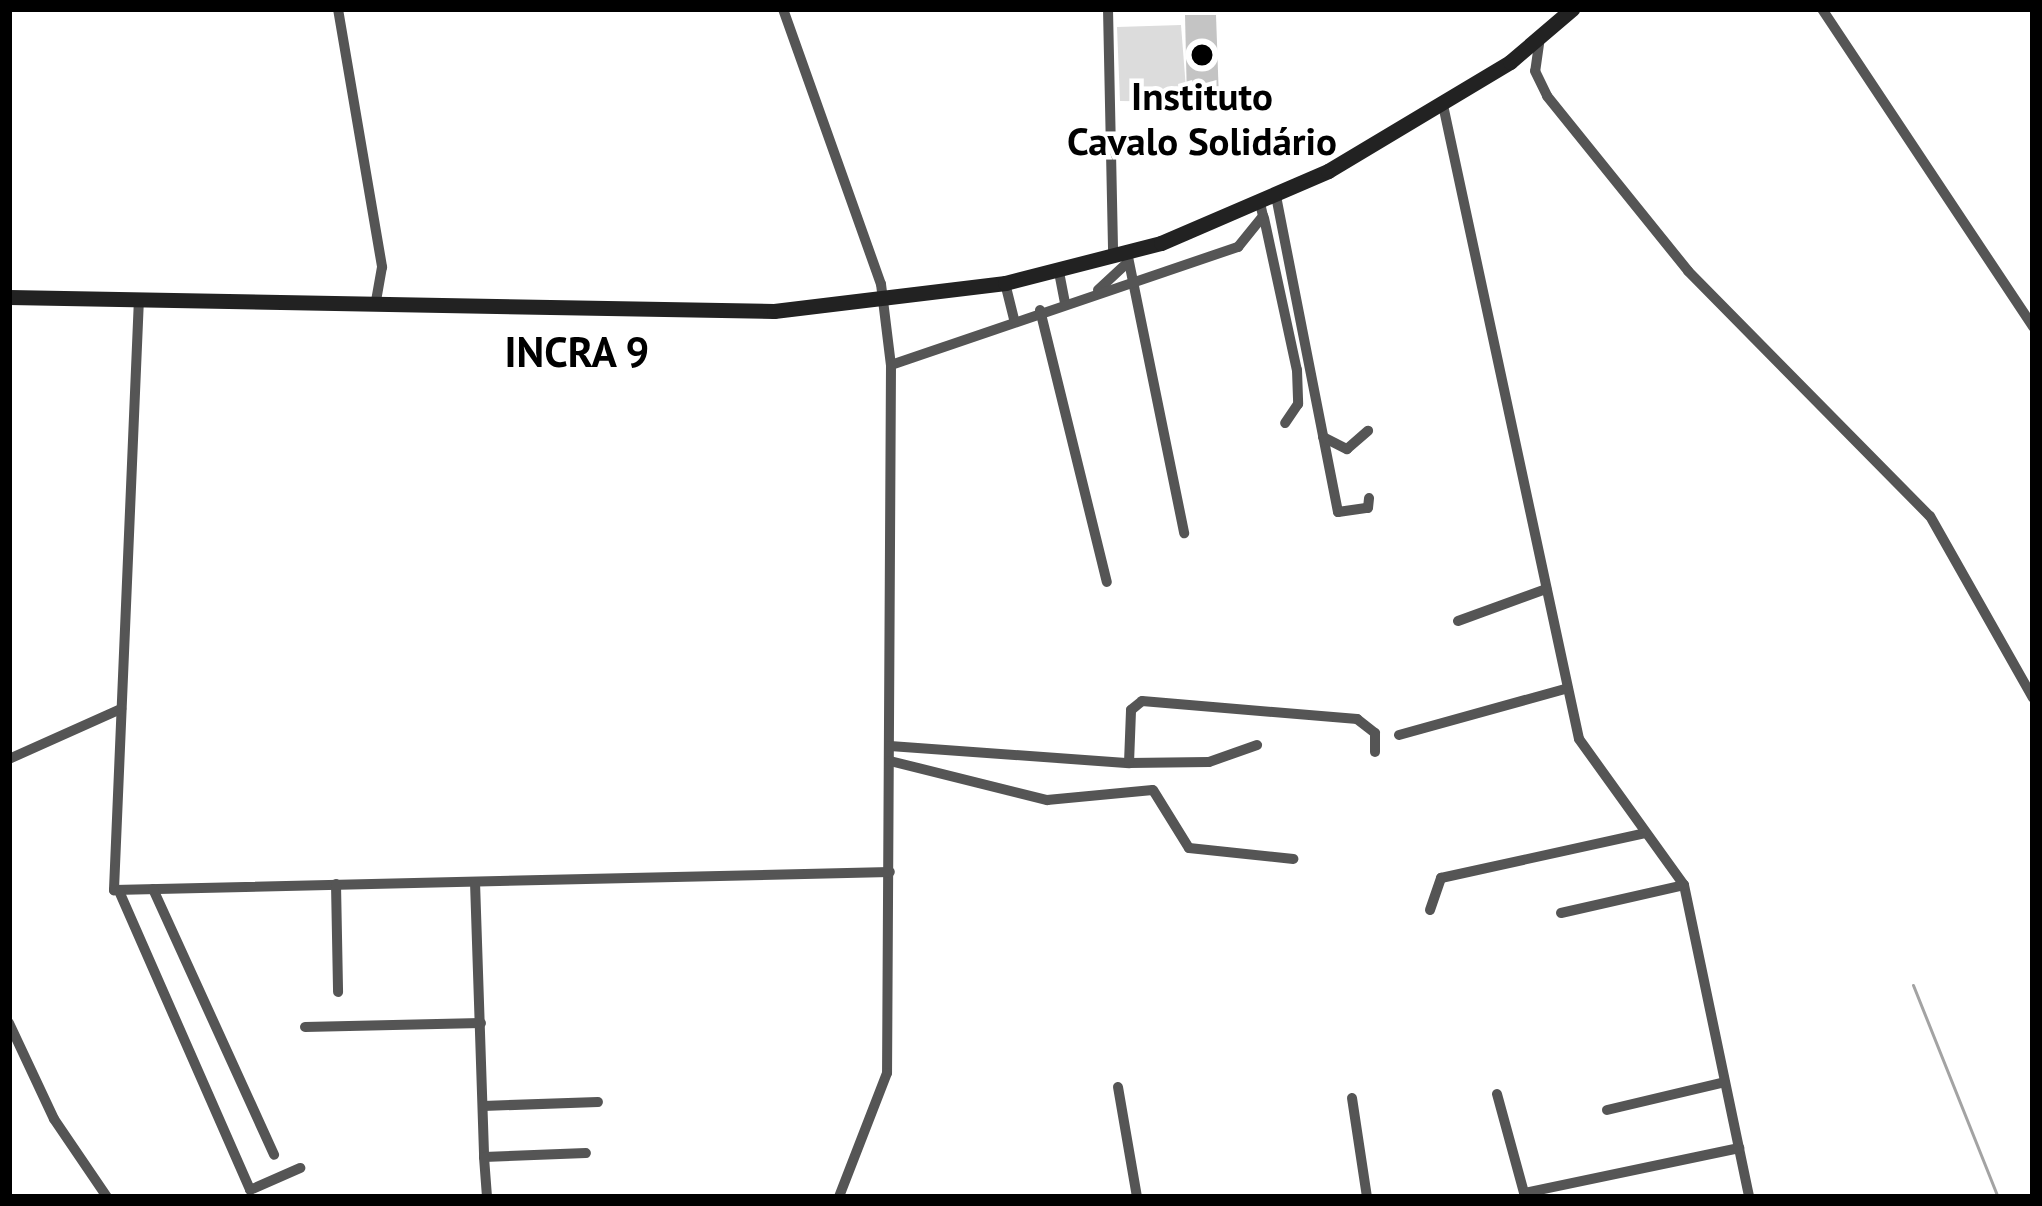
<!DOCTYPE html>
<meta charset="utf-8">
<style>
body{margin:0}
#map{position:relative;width:2042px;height:1206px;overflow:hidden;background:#fff;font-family:"PT Sans",sans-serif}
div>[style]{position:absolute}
.green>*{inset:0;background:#dcdcdc}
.stream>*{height:3px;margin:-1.5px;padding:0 1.5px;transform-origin:1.5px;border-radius:1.5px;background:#a3a3a3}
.building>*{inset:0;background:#c4c4c4}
.street>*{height:10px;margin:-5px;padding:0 5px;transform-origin:5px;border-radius:5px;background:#555}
.secondary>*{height:15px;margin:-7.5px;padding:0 7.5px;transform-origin:7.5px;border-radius:7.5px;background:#222}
.dots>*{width:33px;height:33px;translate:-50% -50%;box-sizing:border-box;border:6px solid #fff;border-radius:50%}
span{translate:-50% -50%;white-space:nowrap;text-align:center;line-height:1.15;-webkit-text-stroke:9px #fff;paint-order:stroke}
.poi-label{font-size:39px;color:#000;font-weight:700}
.neighbourhood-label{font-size:42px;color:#000;font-weight:700}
.frame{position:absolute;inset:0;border:12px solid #000;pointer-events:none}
</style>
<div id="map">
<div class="green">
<i style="clip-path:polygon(1181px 25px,1187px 102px,1120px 101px,1117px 27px)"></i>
</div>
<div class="stream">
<i style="left:1913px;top:985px;width:228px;rotate:68.2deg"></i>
</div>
<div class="building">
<i style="clip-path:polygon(1185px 15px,1216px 15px,1219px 100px,1187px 100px)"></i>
</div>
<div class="street">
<i style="left:338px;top:9px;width:262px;rotate:80.3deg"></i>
<i style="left:382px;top:267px;width:39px;rotate:100deg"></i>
<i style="left:783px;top:9px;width:292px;rotate:70.4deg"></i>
<i style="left:881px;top:284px;width:82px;rotate:83deg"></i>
<i style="left:891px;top:365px;width:708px;rotate:90.32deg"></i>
<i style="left:887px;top:1073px;width:133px;rotate:111.2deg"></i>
<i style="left:1108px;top:9px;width:248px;rotate:88.8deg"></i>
<i style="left:1822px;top:9px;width:382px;rotate:56.4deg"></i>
<i style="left:1540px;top:37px;width:34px;rotate:98deg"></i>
<i style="left:1535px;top:71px;width:28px;rotate:64deg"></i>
<i style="left:1547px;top:96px;width:225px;rotate:51.1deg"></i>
<i style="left:1688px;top:271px;width:344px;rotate:45.4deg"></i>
<i style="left:1930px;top:516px;width:209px;rotate:60.5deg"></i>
<i style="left:1443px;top:105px;width:648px;rotate:77.89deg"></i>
<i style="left:1579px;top:739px;width:180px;rotate:54.3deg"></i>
<i style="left:1684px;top:885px;width:319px;rotate:78.2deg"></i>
<i style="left:1276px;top:196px;width:322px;rotate:78.9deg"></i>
<i style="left:1338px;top:512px;width:30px;rotate:-8deg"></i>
<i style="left:1368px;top:508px;width:10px;rotate:-84deg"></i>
<i style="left:1264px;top:218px;width:156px;rotate:77.8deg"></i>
<i style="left:1297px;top:370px;width:34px;rotate:88deg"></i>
<i style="left:1298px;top:404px;width:23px;rotate:124deg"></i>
<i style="left:1127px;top:252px;width:287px;rotate:78.5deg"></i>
<i style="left:1059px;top:272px;width:31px;rotate:79deg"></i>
<i style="left:1005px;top:283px;width:37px;rotate:76deg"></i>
<i style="left:1098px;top:290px;width:41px;rotate:-43deg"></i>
<i style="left:139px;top:298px;width:593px;rotate:92.42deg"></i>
<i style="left:114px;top:890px;width:776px;rotate:-1.33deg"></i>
<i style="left:1040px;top:310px;width:280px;rotate:76.2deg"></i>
<i style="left:891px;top:365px;width:367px;rotate:-18.8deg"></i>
<i style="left:1238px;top:247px;width:40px;rotate:-51deg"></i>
<i style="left:1263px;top:216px;width:13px;rotate:-103deg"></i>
<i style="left:1323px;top:437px;width:27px;rotate:27deg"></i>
<i style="left:1347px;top:449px;width:28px;rotate:-41deg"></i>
<i style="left:1458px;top:621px;width:94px;rotate:-20deg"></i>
<i style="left:1399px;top:735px;width:175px;rotate:-15.5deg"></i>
<i style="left:890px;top:746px;width:240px;rotate:4.1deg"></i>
<i style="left:1129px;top:763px;width:80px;rotate:-0.7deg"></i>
<i style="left:1209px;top:762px;width:51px;rotate:-19.5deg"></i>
<i style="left:9px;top:759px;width:123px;rotate:-24.1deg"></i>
<i style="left:890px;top:761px;width:162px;rotate:14deg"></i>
<i style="left:1047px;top:800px;width:106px;rotate:-5.4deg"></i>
<i style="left:1153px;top:790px;width:68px;rotate:58.2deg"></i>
<i style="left:1189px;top:848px;width:105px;rotate:6deg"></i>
<i style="left:1129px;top:763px;width:53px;rotate:-87.8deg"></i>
<i style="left:1131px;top:710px;width:14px;rotate:-39deg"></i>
<i style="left:1142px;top:701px;width:216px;rotate:4.8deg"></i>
<i style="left:1357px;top:719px;width:23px;rotate:38deg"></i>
<i style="left:1375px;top:733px;width:19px;rotate:90deg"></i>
<i style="left:475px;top:882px;width:275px;rotate:88.1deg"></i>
<i style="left:484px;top:1157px;width:102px;rotate:-2.2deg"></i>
<i style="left:336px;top:884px;width:108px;rotate:88.9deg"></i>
<i style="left:153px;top:889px;width:292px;rotate:65.5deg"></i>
<i style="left:119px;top:891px;width:326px;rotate:66.3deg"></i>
<i style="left:250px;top:1190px;width:55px;rotate:-23.7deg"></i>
<i style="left:1430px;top:910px;width:34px;rotate:-71deg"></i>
<i style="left:1441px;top:878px;width:209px;rotate:-12.4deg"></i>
<i style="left:1561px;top:913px;width:126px;rotate:-12.8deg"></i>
<i style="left:9px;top:1023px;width:106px;rotate:64.9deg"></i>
<i style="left:54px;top:1119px;width:94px;rotate:55.8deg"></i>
<i style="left:305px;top:1027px;width:176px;rotate:-1.3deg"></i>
<i style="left:1118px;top:1087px;width:112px;rotate:80.2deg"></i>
<i style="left:1497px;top:1094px;width:103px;rotate:74.7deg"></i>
<i style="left:1524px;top:1193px;width:220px;rotate:-11.8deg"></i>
<i style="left:1352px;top:1098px;width:100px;rotate:81.4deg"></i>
<i style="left:483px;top:1106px;width:115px;rotate:-2deg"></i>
<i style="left:1607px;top:1110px;width:121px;rotate:-13.3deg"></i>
<i style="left:484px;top:1157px;width:40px;rotate:85.7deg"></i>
</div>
<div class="secondary">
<i style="left:9px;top:297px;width:765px;rotate:1.05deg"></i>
<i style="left:774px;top:311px;width:233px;rotate:-6.9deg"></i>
<i style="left:1005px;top:283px;width:161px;rotate:-14.4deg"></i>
<i style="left:1161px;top:243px;width:182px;rotate:-23.3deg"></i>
<i style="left:1328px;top:171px;width:212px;rotate:-30.9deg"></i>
<i style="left:1510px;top:62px;width:82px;rotate:-40.5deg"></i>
</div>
<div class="dots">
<i style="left:1202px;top:55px;background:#000"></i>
</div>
<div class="poi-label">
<span style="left:1202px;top:119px">Instituto<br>Cavalo Solidário</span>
</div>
<div class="neighbourhood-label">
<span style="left:577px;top:352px">INCRA 9</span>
</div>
<div class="frame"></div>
</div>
